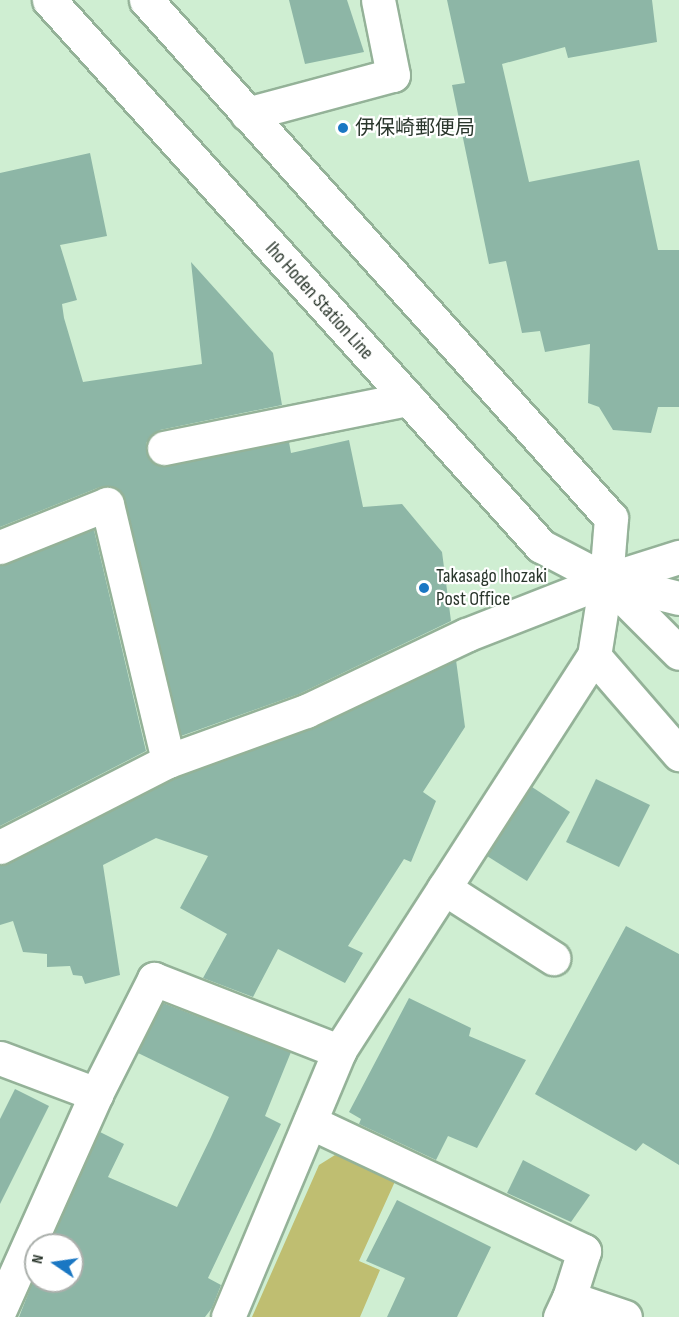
<!DOCTYPE html>
<meta charset="utf-8">
<style>
body{margin:0}
#map{position:relative;width:679px;height:1317px;overflow:hidden;background:#cfeed2;font-family:"Sofia Sans Condensed","Noto Sans JP",sans-serif}
div>[style]{position:absolute}
.green>*{inset:0;background:#bfbe71}
.building>*{inset:0;background:#8db6a6}
.roads{filter:drop-shadow(2px 0 #94b298) drop-shadow(-2px 0 #94b298) drop-shadow(0 2px #94b298) drop-shadow(0 -2px #94b298)}
.minor>*{height:33px;margin:-16.5px;padding:0 16.5px;transform-origin:16.5px;border-radius:16.5px;background:#fff}
.major>*{height:33px;margin:-16.5px;padding:0 16.5px;transform-origin:16.5px;border-radius:16.5px;background:#fff}
.dots>*{width:16px;height:16px;translate:-50% -50%;box-sizing:border-box;border:3px solid #fff;border-radius:50%}
span{translate:-50% -50%;white-space:nowrap;text-align:center;line-height:1.15;-webkit-text-stroke:4.5px #fff;paint-order:stroke}
.poi-label{font-size:20px;color:#2a362c}
.left{translate:0 -50%;text-align:left}
.street-label{font-size:20px;color:#2a362c}
.north{position:absolute;left:24px;top:1233px;width:60px;height:60px;box-sizing:border-box;background:#fff;border:2px solid #aaafab;border-radius:50%;rotate:283deg;font-size:16px;font-weight:700;line-height:24px;text-align:center;color:#2a362c}
.north::after{content:'';display:block;margin:auto;width:21px;height:27px;background:#1a77c3;clip-path:polygon(50% 0,100% 100%,50% 72%,0 100%)}
</style>
<div id="map">
<div class="green">
<i style="clip-path:polygon(335px 1155px,397px 1177px,359px 1261px,380px 1270px,360px 1317px,252px 1317px,319px 1165px)"></i>
</div>
<div class="building">
<i style="clip-path:polygon(289px 0,347px 0,364px 52px,305px 64px)"></i>
<i style="clip-path:polygon(447px 0,652px 0,657px 42px,568px 58px,565px 47px,502px 64px,529px 182px,639px 160px,658px 250px,679px 250px,679px 407px,658px 407px,651px 433px,613px 430px,599px 407px,588px 403px,590px 344px,545px 352px,540px 331px,522px 333px,506px 261px,489px 264px,452px 85px,465px 83px)"></i>
<i style="clip-path:polygon(90px 153px,107px 236px,60px 245px,77px 300px,62px 304px,64px 318px,83px 382px,202px 364px,191px 262px,273px 353px,282px 405px,160px 430px,146px 443px,150px 460px,168px 466px,289px 442px,291px 453px,349px 440px,363px 507px,402px 504px,442px 552px,451px 621px,299px 694px,181px 736px,120px 491px,111px 486px,100px 487px,0 527px,0 173px)"></i>
<i style="clip-path:polygon(94px 530px,146px 751px,0 826px,0 565px)"></i>
<i style="clip-path:polygon(456px 660px,465px 727px,423px 792px,436px 801px,411px 862px,404px 859px,348px 946px,363px 953px,345px 983px,278px 949px,253px 997px,203px 978px,227px 934px,180px 908px,208px 856px,156px 838px,103px 865px,120px 975px,85px 984px,82px 976px,73px 975px,70px 966px,47px 967px,47px 954px,23px 952px,13px 921px,0 925px,0 866px,176px 778px,312px 729px)"></i>
<i style="clip-path:polygon(596px 779px,650px 805px,619px 867px,566px 842px)"></i>
<i style="clip-path:polygon(532px 787px,570px 812px,527px 881px,487px 856px)"></i>
<i style="clip-path:polygon(626px 926px,679px 954px,679px 1165px,643px 1143px,636px 1151px,535px 1094px)"></i>
<i style="clip-path:polygon(409px 998px,471px 1028px,469px 1036px,526px 1060px,477px 1148px,448px 1136px,436px 1160px,359px 1124px,361px 1119px,349px 1112px)"></i>
<i style="clip-path:polygon(163px 1003px,291px 1052px,265px 1116px,281px 1124px,208px 1278px,221px 1285px,212px 1308px,205px 1317px,19px 1317px,36px 1274px,36px 1281px,72px 1281px,72px 1245px,49px 1245px,100px 1132px,124px 1144px,108px 1177px,177px 1207px,211px 1137px,229px 1097px,138px 1053px)"></i>
<i style="clip-path:polygon(15px 1089px,49px 1106px,0 1204px,0 1119px)"></i>
<i style="clip-path:polygon(523px 1160px,590px 1195px,571px 1222px,507px 1193px)"></i>
<i style="clip-path:polygon(397px 1200px,491px 1247px,457px 1317px,387px 1317px,405px 1278px,366px 1261px)"></i>
</div>
<div class="roads">
<div class="minor">
<i style="left:247px;top:114px;width:151px;rotate:-15deg"></i>
<i style="left:393px;top:75px;width:76px;rotate:-101.3deg"></i>
<i style="left:164px;top:448px;width:249px;rotate:-11.4deg"></i>
<i style="left:0;top:547px;width:115px;rotate:-21.9deg"></i>
<i style="left:107px;top:504px;width:264px;rotate:76.6deg"></i>
<i style="left:606px;top:580px;width:75px;rotate:13.9deg"></i>
<i style="left:594px;top:656px;width:130px;rotate:49.1deg"></i>
<i style="left:0;top:847px;width:189px;rotate:-27.1deg"></i>
<i style="left:168px;top:761px;width:147px;rotate:-19.9deg"></i>
<i style="left:306px;top:711px;width:177px;rotate:-25.4deg"></i>
<i style="left:466px;top:635px;width:150px;rotate:-21.4deg"></i>
<i style="left:606px;top:580px;width:77px;rotate:-17.5deg"></i>
<i style="left:444px;top:888px;width:130px;rotate:32.7deg"></i>
<i style="left:0;top:1058px;width:103px;rotate:20.6deg"></i>
<i style="left:310px;top:1122px;width:303px;rotate:25.2deg"></i>
<i style="left:584px;top:1251px;width:49px;rotate:107.7deg"></i>
<i style="left:0;top:1309px;width:235px;rotate:-65.9deg"></i>
<i style="left:96px;top:1094px;width:129px;rotate:-63.2deg"></i>
<i style="left:154px;top:979px;width:199px;rotate:21.3deg"></i>
<i style="left:228px;top:1317px;width:288px;rotate:-67.3deg"></i>
<i style="left:339px;top:1051px;width:470px;rotate:-57.2deg"></i>
<i style="left:594px;top:656px;width:77px;rotate:-81deg"></i>
<i style="left:560px;top:1317px;width:21px;rotate:-65deg"></i>
<i style="left:569px;top:1298px;width:59px;rotate:18.7deg"></i>
</div>
<div class="major">
<i style="left:49px;top:0;width:735px;rotate:47.98deg"></i>
<i style="left:541px;top:546px;width:73px;rotate:27.6deg"></i>
<i style="left:606px;top:580px;width:103px;rotate:45deg"></i>
<i style="left:146px;top:0;width:696px;rotate:48.09deg"></i>
<i style="left:611px;top:518px;width:62px;rotate:94.6deg"></i>
</div>
</div>
<div class="dots">
<i style="left:343px;top:128px;background:#1a77c3"></i>
<i style="left:424px;top:588px;background:#1a77c3"></i>
</div>
<div class="poi-label">
<span class="left" style="left:355px;top:128px">伊保崎郵便局</span>
<span class="left" style="left:436px;top:588px">Takasago Ihozaki<br>Post Office</span>
</div>
<div class="street-label">
<span style="left:319px;top:301px;rotate:48deg">Iho Hoden Station Line</span>
</div>
<div class="north">N</div>
</div>
